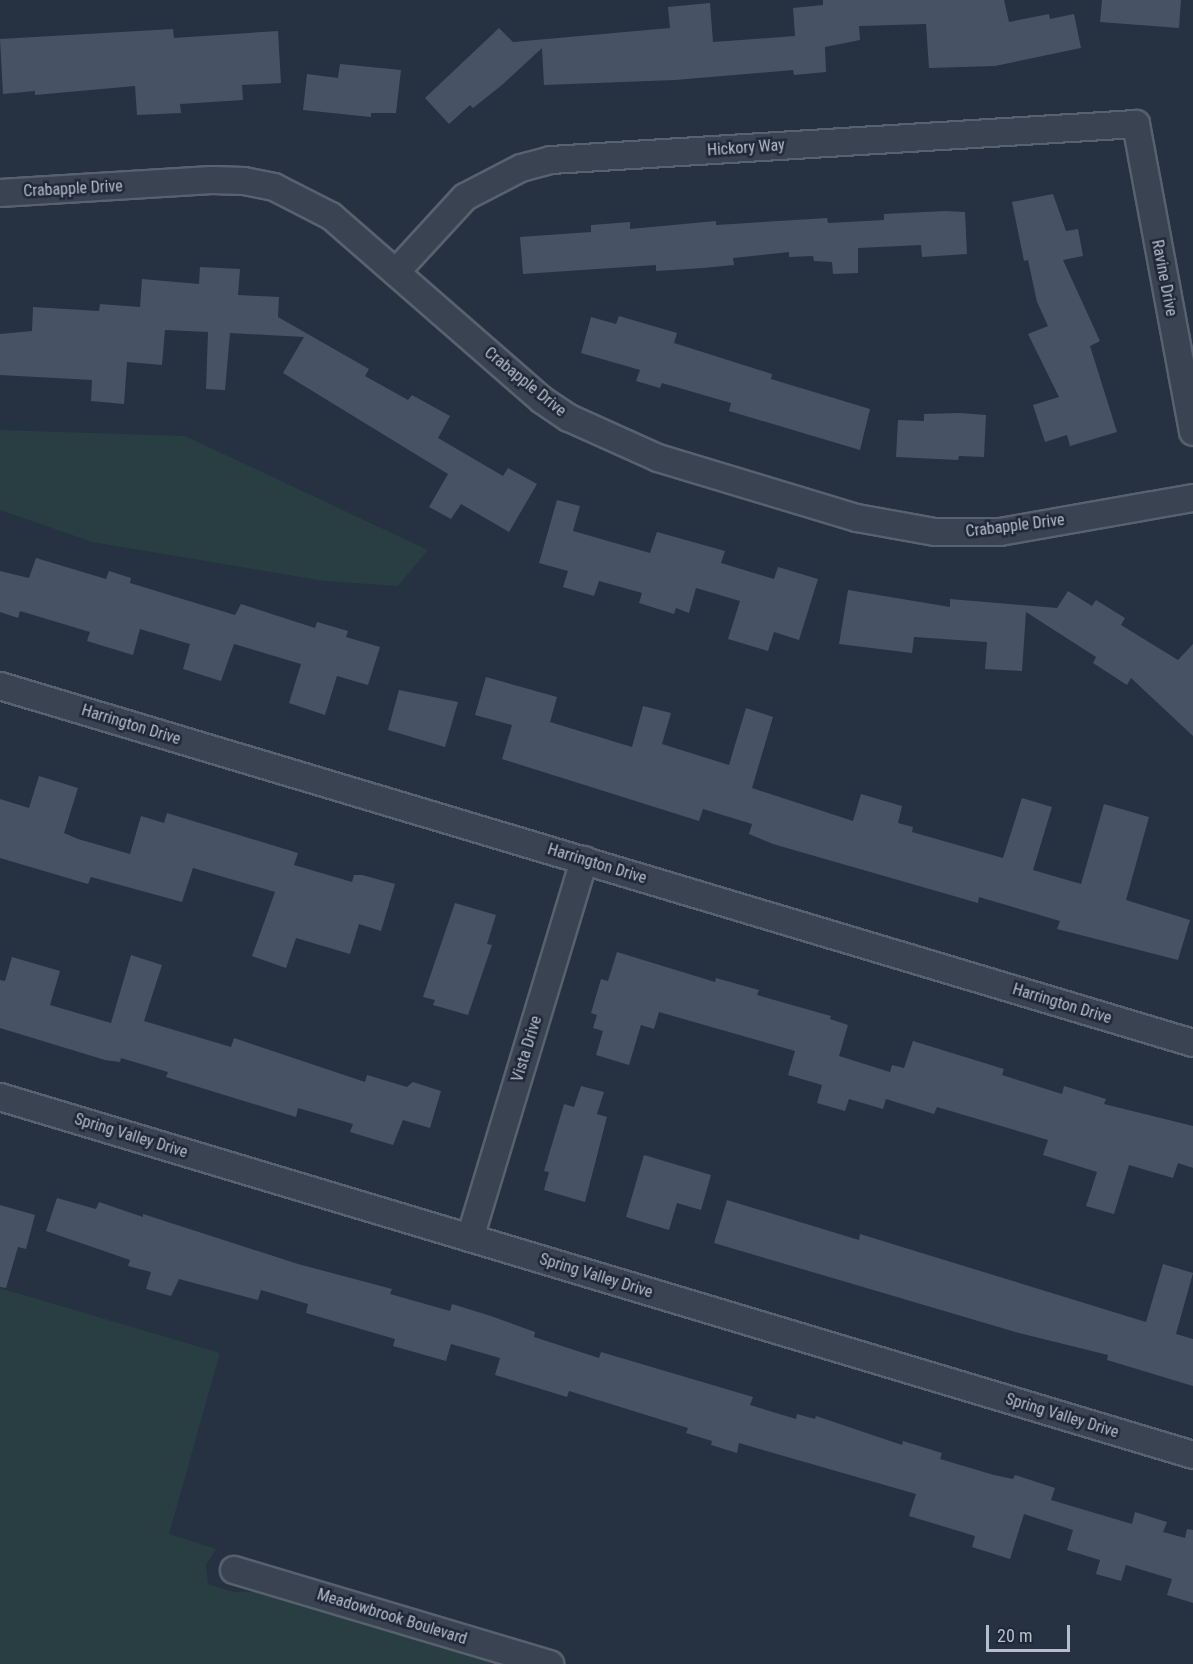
<!DOCTYPE html>
<style>
body{margin:0}
#map{position:relative;width:1193px;height:1664px;overflow:hidden;background:#263141;font-family:"Roboto Condensed",sans-serif}
div>[style]{position:absolute}
.green>*{inset:0;background:#283e42}
.building>*{inset:0;background:#475365}
.roads{filter:drop-shadow(2px 0 #58616e) drop-shadow(-2px 0 #58616e) drop-shadow(0 2px #58616e) drop-shadow(0 -2px #58616e)}
.minor>*{height:26px;margin:-13px;padding:0 13px;transform-origin:13px;border-radius:13px;background:#3a4351}
span{translate:-50% -50%;white-space:nowrap;text-align:center;line-height:1.15;-webkit-text-stroke:5px #1f2836;paint-order:stroke}
.street-label{font-size:16px;color:#b7becb}
.scale{position:absolute;left:986px;top:1625px;width:84px;height:27px;box-sizing:border-box;border:3px solid #b7becb;border-top:0;padding-left:8px;font-size:18px;line-height:21px;white-space:nowrap;color:#b7becb;-webkit-text-stroke:4px #1f2836;paint-order:stroke}
</style>
<div id="map">
<div class="green">
<i style="clip-path:polygon(0 430px,185px 436px,428px 550px,398px 586px,324px 581px,92px 542px,0 510px)"></i>
<i style="clip-path:polygon(0 1288px,220px 1353px,169px 1534px,216px 1549px,206px 1565px,208px 1584px,234px 1592px,267px 1592px,493px 1657px,491px 1664px,0 1664px)"></i>
</div>
<div class="building">
<i style="clip-path:polygon(823px 0,1004px 0,1009px 22px,1049px 14px,1050px 19px,1074px 14px,1081px 48px,995px 66px,929px 68px,926px 24px,859px 26px,860px 40px,825px 47px,826px 72px,794px 75px,793px 70px,675px 80px,544px 85px,542px 48px,502px 85px,473px 108px,470px 105px,449px 124px,425px 98px,499px 28px,513px 42px,670px 28px,668px 7px,710px 3px,713px 42px,795px 36px,793px 8px,823px 5px)"></i>
<i style="clip-path:polygon(1102px 0,1181px 0,1179px 28px,1100px 22px)"></i>
<i style="clip-path:polygon(173px 29px,174px 38px,278px 31px,281px 83px,242px 85px,243px 100px,180px 104px,181px 113px,137px 115px,135px 86px,35px 95px,35px 91px,3px 94px,0 39px)"></i>
<i style="clip-path:polygon(340px 64px,401px 70px,396px 113px,371px 113px,371px 117px,303px 110px,307px 74px,338px 78px)"></i>
<i style="clip-path:polygon(1053px 194px,1066px 231px,1078px 229px,1083px 256px,1063px 260px,1100px 341px,1090px 346px,1117px 432px,1070px 446px,1067px 435px,1045px 442px,1033px 405px,1059px 397px,1028px 334px,1048px 326px,1037px 302px,1028px 260px,1024px 261px,1012px 202px)"></i>
<i style="clip-path:polygon(945px 211px,965px 212px,967px 254px,922px 257px,921px 245px,858px 248px,858px 273px,833px 274px,832px 262px,814px 261px,813px 256px,789px 257px,789px 252px,733px 258px,734px 265px,703px 268px,656px 271px,656px 265px,523px 274px,520px 237px,591px 232px,591px 225px,630px 222px,630px 229px,716px 221px,716px 225px,827px 218px,828px 223px,884px 220px,884px 214px)"></i>
<i style="clip-path:polygon(200px 267px,240px 269px,238px 295px,279px 297px,278px 317px,369px 369px,365px 376px,408px 400px,412px 395px,450px 416px,438px 438px,503px 476px,508px 468px,537px 484px,509px 532px,461px 504px,451px 519px,429px 507px,448px 474px,283px 373px,304px 337px,230px 333px,225px 390px,206px 389px,208px 332px,165px 330px,162px 365px,127px 362px,124px 404px,91px 401px,92px 380px,0 375px,0 334px,32px 331px,33px 307px,99px 311px,100px 304px,140px 307px,142px 279px,199px 284px)"></i>
<i style="clip-path:polygon(619px 316px,677px 333px,674px 343px,772px 374px,771px 379px,870px 409px,860px 450px,729px 411px,731px 403px,662px 383px,660px 388px,636px 381px,640px 370px,581px 353px,591px 317px,616px 324px)"></i>
<i style="clip-path:polygon(960px 413px,986px 415px,984px 457px,959px 456px,958px 460px,896px 457px,898px 420px,924px 421px,924px 414px)"></i>
<i style="clip-path:polygon(557px 500px,580px 506px,573px 531px,650px 553px,657px 532px,725px 551px,721px 563px,774px 579px,778px 567px,818px 579px,799px 640px,774px 632px,768px 651px,728px 639px,740px 601px,696px 588px,689px 613px,676px 608px,674px 614px,639px 603px,642px 593px,599px 581px,594px 596px,563px 587px,568px 571px,539px 563px)"></i>
<i style="clip-path:polygon(36px 558px,106px 579px,109px 571px,131px 578px,130px 583px,235px 615px,241px 604px,315px 628px,317px 622px,348px 631px,346px 637px,380px 647px,368px 685px,337px 676px,325px 715px,289px 703px,301px 664px,234px 644px,221px 681px,183px 669px,190px 644px,140px 629px,133px 655px,87px 641px,90px 632px,20px 611px,18px 618px,0 612px,0 571px,29px 578px)"></i>
<i style="clip-path:polygon(848px 590px,950px 607px,950px 599px,1057px 608px,1068px 591px,1092px 606px,1096px 600px,1125px 618px,1121px 625px,1178px 660px,1193px 644px,1193px 736px,1131px 678px,1127px 685px,1093px 663px,1096px 657px,1026px 612px,1022px 671px,985px 669px,987px 642px,914px 637px,912px 653px,839px 644px)"></i>
<i style="clip-path:polygon(486px 677px,557px 697px,550px 722px,632px 747px,643px 706px,671px 713px,662px 744px,729px 765px,746px 708px,773px 717px,752px 788px,853px 821px,861px 794px,902px 806px,898px 823px,913px 827px,912px 832px,1003px 858px,1022px 798px,1052px 807px,1033px 870px,1081px 884px,1104px 804px,1149px 817px,1126px 900px,1190px 920px,1178px 960px,1057px 929px,1060px 921px,979px 897px,978px 903px,773px 844px,749px 834px,752px 824px,703px 809px,699px 821px,502px 759px,512px 725px,475px 715px)"></i>
<i style="clip-path:polygon(399px 690px,458px 702px,445px 747px,388px 730px)"></i>
<i style="clip-path:polygon(39px 776px,78px 788px,64px 833px,78px 839px,130px 854px,141px 816px,164px 823px,167px 813px,298px 853px,294px 865px,352px 882px,354px 875px,362px 875px,395px 884px,381px 931px,359px 924px,350px 954px,296px 938px,286px 968px,252px 956px,275px 892px,193px 868px,182px 902px,91px 877px,88px 884px,0 858px,0 799px,29px 808px)"></i>
<i style="clip-path:polygon(455px 903px,496px 915px,487px 944px,492px 945px,468px 1015px,433px 1005px,435px 1000px,423px 997px)"></i>
<i style="clip-path:polygon(617px 952px,715px 982px,716px 978px,759px 990px,757px 995px,831px 1016px,830px 1019px,848px 1025px,839px 1056px,890px 1072px,892px 1065px,904px 1068px,913px 1041px,1004px 1069px,1002px 1075px,1062px 1094px,1064px 1086px,1106px 1099px,1104px 1104px,1193px 1126px,1193px 1168px,1178px 1163px,1173px 1178px,1129px 1165px,1114px 1214px,1086px 1206px,1097px 1172px,1043px 1155px,1048px 1140px,937px 1107px,934px 1114px,886px 1099px,883px 1109px,849px 1099px,845px 1111px,817px 1103px,822px 1085px,788px 1075px,795px 1051px,659px 1012px,654px 1029px,641px 1025px,629px 1065px,596px 1055px,603px 1031px,593px 1028px,597px 1015px,591px 1013px,601px 979px,608px 981px)"></i>
<i style="clip-path:polygon(131px 955px,162px 965px,144px 1021px,231px 1047px,234px 1038px,365px 1082px,367px 1075px,407px 1087px,413px 1082px,441px 1091px,430px 1128px,403px 1120px,393px 1145px,350px 1132px,353px 1124px,298px 1108px,296px 1117px,166px 1077px,168px 1072px,121px 1058px,120px 1062px,105px 1060px,0 1028px,0 980px,5px 981px,12px 957px,60px 971px,50px 1005px,111px 1023px)"></i>
<i style="clip-path:polygon(581px 1086px,604px 1092px,597px 1114px,607px 1117px,585px 1202px,544px 1190px,549px 1172px,544px 1171px,564px 1104px,574px 1107px)"></i>
<i style="clip-path:polygon(644px 1155px,711px 1175px,701px 1210px,677px 1203px,669px 1230px,626px 1217px)"></i>
<i style="clip-path:polygon(57px 1198px,96px 1209px,99px 1202px,143px 1217px,143px 1214px,298px 1264px,392px 1289px,390px 1294px,450px 1311px,452px 1304px,491px 1316px,535px 1332px,534px 1337px,599px 1358px,601px 1352px,753px 1397px,750px 1405px,796px 1419px,797px 1414px,815px 1419px,816px 1416px,902px 1445px,903px 1441px,942px 1453px,940px 1459px,994px 1475px,1013px 1479px,1015px 1475px,1055px 1488px,1051px 1500px,1132px 1524px,1135px 1512px,1167px 1522px,1163px 1532px,1185px 1538px,1187px 1529px,1193px 1530px,1193px 1603px,1167px 1595px,1172px 1579px,1126px 1565px,1121px 1581px,1096px 1574px,1100px 1560px,1067px 1550px,1073px 1530px,1024px 1514px,1010px 1559px,972px 1547px,975px 1536px,909px 1516px,916px 1494px,739px 1443px,737px 1453px,711px 1445px,712px 1441px,686px 1433px,688px 1428px,569px 1391px,567px 1397px,495px 1375px,500px 1358px,451px 1344px,446px 1361px,393px 1346px,395px 1339px,306px 1313px,308px 1304px,261px 1290px,258px 1300px,179px 1279px,171px 1296px,146px 1289px,151px 1272px,128px 1266px,130px 1260px,46px 1231px)"></i>
<i style="clip-path:polygon(727px 1200px,859px 1240px,860px 1234px,1146px 1322px,1163px 1264px,1193px 1273px,1176px 1334px,1193px 1339px,1193px 1386px,1107px 1360px,1108px 1355px,1019px 1333px,714px 1243px)"></i>
<i style="clip-path:polygon(0 1205px,35px 1215px,26px 1249px,18px 1247px,6px 1288px,0 1287px)"></i>
</div>
<div class="roads">
<div class="minor">
<i style="left:0;top:193px;width:212px;rotate:-3.5deg"></i>
<i style="left:212px;top:180px;width:32px;rotate:2deg"></i>
<i style="left:244px;top:181px;width:31px;rotate:11deg"></i>
<i style="left:274px;top:187px;width:64px;rotate:27deg"></i>
<i style="left:331px;top:216px;width:280px;rotate:41.1deg"></i>
<i style="left:542px;top:400px;width:32px;rotate:34deg"></i>
<i style="left:569px;top:418px;width:98px;rotate:24.2deg"></i>
<i style="left:658px;top:458px;width:208px;rotate:16.8deg"></i>
<i style="left:857px;top:518px;width:79px;rotate:10.2deg"></i>
<i style="left:935px;top:532px;width:65px"></i>
<i style="left:1000px;top:532px;width:196px;rotate:-10deg"></i>
<i style="left:396px;top:272px;width:102px;rotate:-47.4deg"></i>
<i style="left:465px;top:197px;width:63px;rotate:-27.4deg"></i>
<i style="left:521px;top:168px;width:31px;rotate:-15deg"></i>
<i style="left:551px;top:160px;width:586px;rotate:-3.52deg"></i>
<i style="left:1136px;top:124px;width:313px;rotate:79.5deg"></i>
<i style="left:0;top:686px;width:1245px;rotate:16.66deg"></i>
<i style="left:0;top:1097px;width:1246px;rotate:16.7deg"></i>
<i style="left:470px;top:1238px;width:395px;rotate:-73.2deg"></i>
<i style="left:234px;top:1570px;width:330px;rotate:16.6deg"></i>
</div>
</div>
<div class="street-label">
<span style="left:746px;top:148px;rotate:-4deg">Hickory Way</span>
<span style="left:73px;top:189px;rotate:-3deg">Crabapple Drive</span>
<span style="left:1164px;top:278px;rotate:79deg">Ravine Drive</span>
<span style="left:525px;top:382px;rotate:39deg">Crabapple Drive</span>
<span style="left:1015px;top:526px;rotate:-7deg">Crabapple Drive</span>
<span style="left:131px;top:725px;rotate:17deg">Harrington Drive</span>
<span style="left:597px;top:864px;rotate:17deg">Harrington Drive</span>
<span style="left:1062px;top:1004px;rotate:17deg">Harrington Drive</span>
<span style="left:527px;top:1049px;rotate:-73deg">Vista Drive</span>
<span style="left:131px;top:1136px;rotate:17deg">Spring Valley Drive</span>
<span style="left:596px;top:1276px;rotate:17deg">Spring Valley Drive</span>
<span style="left:1062px;top:1416px;rotate:17deg">Spring Valley Drive</span>
<span style="left:392px;top:1617px;rotate:17deg">Meadowbrook Boulevard</span>
</div>
<div class="scale">20 m</div>
</div>
